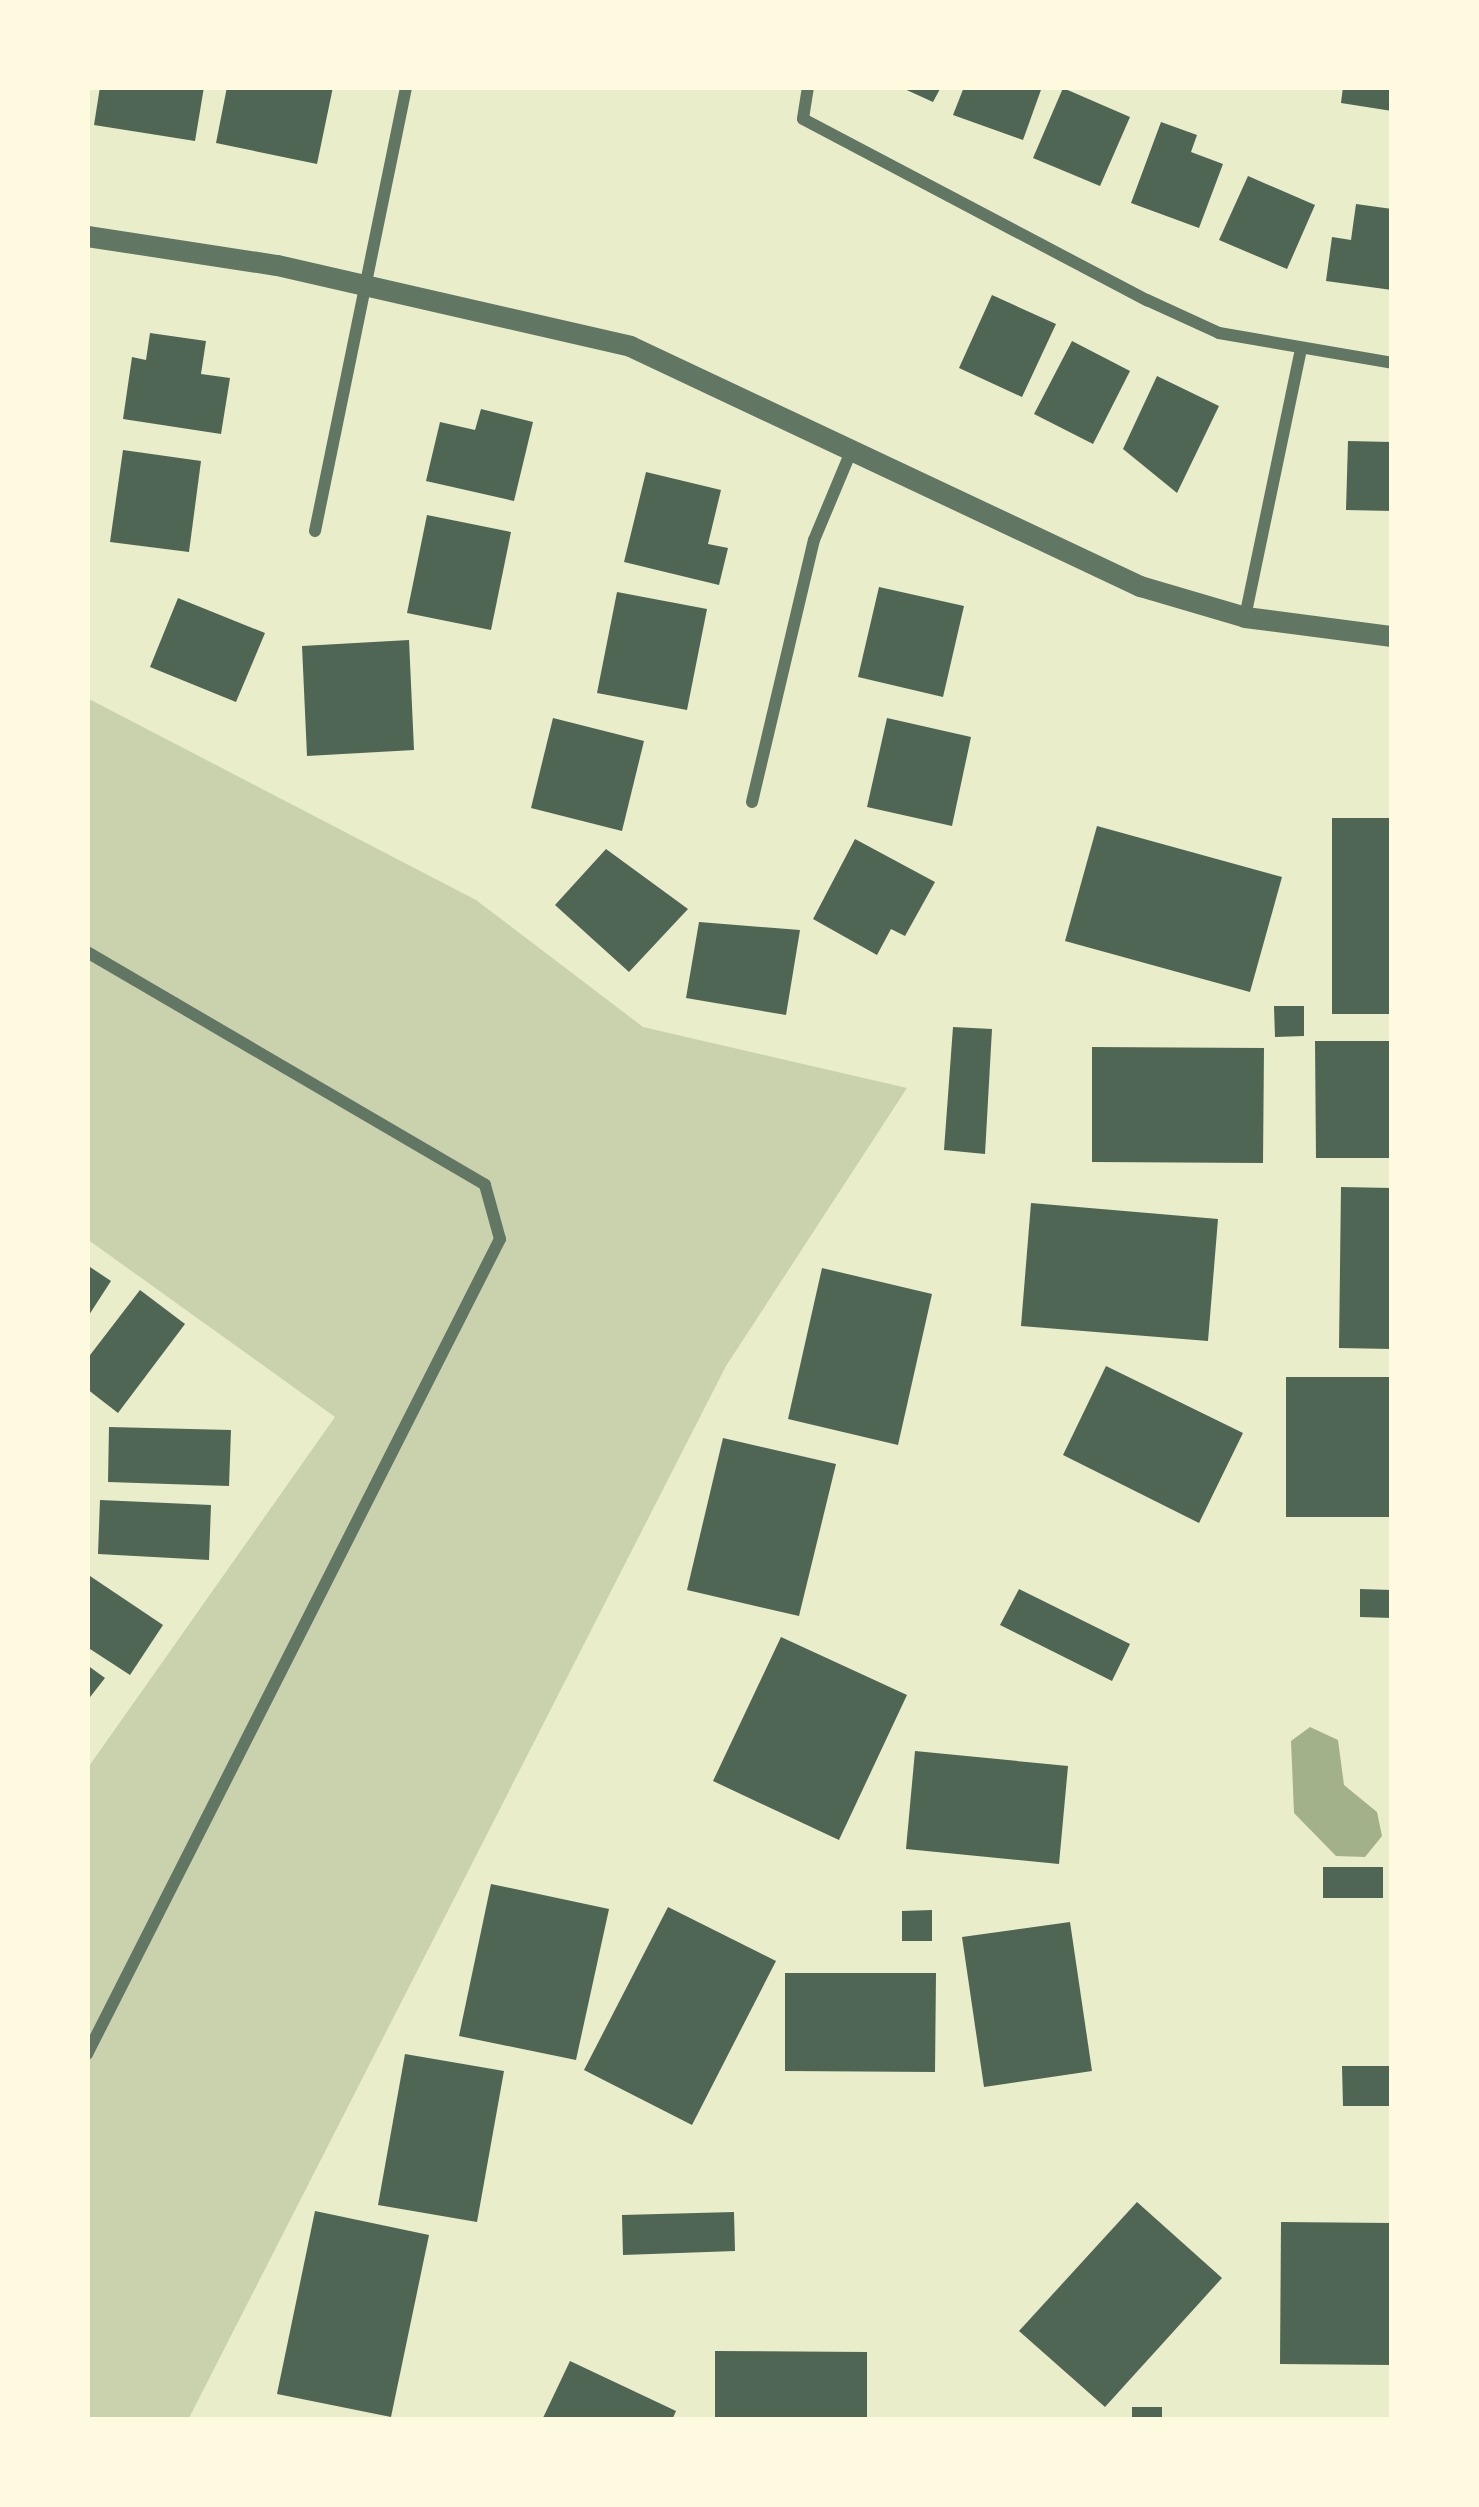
<!DOCTYPE html>
<style>
body{margin:0}
#map{position:relative;width:1479px;height:2507px;overflow:hidden;background:#e9edc9;font-family:Karla,sans-serif}
div>[style]{position:absolute}
.green>*{inset:0;background:#cad2ad}
.water>*{inset:0;background:#a3b18a}
.building>*{inset:0;background:#4f6655}
.minor>*{height:12px;margin:-6px;padding:0 6px;transform-origin:6px;border-radius:6px;background:#617663}
.tertiary>*{height:21px;margin:-10.5px;padding:0 10.5px;transform-origin:10.5px;border-radius:10.5px;background:#617663}
span{translate:-50% -50%;white-space:nowrap;text-align:center;line-height:1.15;-webkit-text-stroke:9px #fefae0;paint-order:stroke}
.frame{position:absolute;inset:0;border:90px solid #fefae0;pointer-events:none}
</style>
<div id="map">
<div class="green">
<i style="clip-path:polygon(87px 698px,476px 900px,643px 1027px,907px 1088px,726px 1366px,188px 2420px,87px 2420px,87px 1769px,335px 1417px,87px 1239px)"></i>
</div>
<div class="water">
<i style="clip-path:polygon(1310px 1727px,1338px 1740px,1344px 1785px,1377px 1812px,1382px 1836px,1365px 1857px,1336px 1856px,1294px 1813px,1291px 1741px)"></i>
</div>
<div class="building">
<i style="clip-path:polygon(100px 87px,204px 87px,195px 141px,94px 125px)"></i>
<i style="clip-path:polygon(227px 87px,333px 87px,317px 164px,216px 143px)"></i>
<i style="clip-path:polygon(900px 87px,941px 87px,933px 102px)"></i>
<i style="clip-path:polygon(964px 87px,1042px 87px,1023px 140px,953px 115px)"></i>
<i style="clip-path:polygon(1343px 87px,1392px 87px,1392px 111px,1341px 103px)"></i>
<i style="clip-path:polygon(1063px 88px,1130px 117px,1100px 186px,1033px 158px)"></i>
<i style="clip-path:polygon(1161px 122px,1197px 135px,1191px 152px,1223px 164px,1199px 228px,1131px 203px)"></i>
<i style="clip-path:polygon(1248px 176px,1315px 205px,1287px 269px,1219px 240px)"></i>
<i style="clip-path:polygon(1356px 204px,1392px 209px,1392px 290px,1326px 281px,1332px 237px,1351px 240px)"></i>
<i style="clip-path:polygon(992px 295px,1056px 324px,1022px 397px,959px 368px)"></i>
<i style="clip-path:polygon(150px 333px,206px 341px,201px 374px,230px 378px,221px 434px,123px 419px,132px 357px,146px 360px)"></i>
<i style="clip-path:polygon(1072px 341px,1130px 371px,1093px 444px,1034px 414px)"></i>
<i style="clip-path:polygon(1157px 376px,1219px 406px,1177px 493px,1123px 449px)"></i>
<i style="clip-path:polygon(481px 409px,533px 422px,514px 501px,426px 481px,440px 422px,475px 430px)"></i>
<i style="clip-path:polygon(1348px 441px,1392px 442px,1392px 511px,1346px 510px)"></i>
<i style="clip-path:polygon(123px 450px,201px 461px,189px 552px,110px 542px)"></i>
<i style="clip-path:polygon(646px 472px,721px 490px,708px 544px,728px 548px,719px 585px,624px 562px)"></i>
<i style="clip-path:polygon(427px 515px,511px 532px,491px 630px,407px 613px)"></i>
<i style="clip-path:polygon(879px 587px,964px 606px,943px 697px,858px 677px)"></i>
<i style="clip-path:polygon(617px 592px,707px 609px,687px 710px,597px 693px)"></i>
<i style="clip-path:polygon(178px 598px,265px 633px,236px 702px,150px 667px)"></i>
<i style="clip-path:polygon(409px 640px,414px 750px,307px 756px,302px 646px)"></i>
<i style="clip-path:polygon(553px 718px,644px 741px,622px 831px,531px 808px)"></i>
<i style="clip-path:polygon(887px 718px,971px 737px,952px 826px,867px 807px)"></i>
<i style="clip-path:polygon(1332px 818px,1392px 818px,1392px 1014px,1332px 1014px)"></i>
<i style="clip-path:polygon(1097px 826px,1282px 877px,1250px 992px,1065px 941px)"></i>
<i style="clip-path:polygon(855px 839px,935px 882px,905px 936px,891px 929px,877px 955px,813px 919px)"></i>
<i style="clip-path:polygon(606px 849px,688px 909px,629px 972px,555px 905px)"></i>
<i style="clip-path:polygon(699px 922px,800px 930px,786px 1015px,686px 998px)"></i>
<i style="clip-path:polygon(1274px 1006px,1304px 1006px,1304px 1036px,1275px 1037px)"></i>
<i style="clip-path:polygon(953px 1027px,992px 1029px,985px 1154px,944px 1150px)"></i>
<i style="clip-path:polygon(1315px 1041px,1392px 1041px,1392px 1158px,1316px 1158px)"></i>
<i style="clip-path:polygon(1092px 1047px,1264px 1048px,1263px 1163px,1092px 1162px)"></i>
<i style="clip-path:polygon(1341px 1187px,1392px 1188px,1392px 1349px,1339px 1348px)"></i>
<i style="clip-path:polygon(1031px 1203px,1218px 1219px,1208px 1341px,1021px 1326px)"></i>
<i style="clip-path:polygon(87px 1265px,111px 1281px,87px 1318px)"></i>
<i style="clip-path:polygon(822px 1268px,932px 1294px,898px 1445px,788px 1419px)"></i>
<i style="clip-path:polygon(140px 1290px,185px 1324px,118px 1413px,87px 1389px,87px 1359px)"></i>
<i style="clip-path:polygon(1106px 1366px,1243px 1433px,1199px 1523px,1063px 1455px)"></i>
<i style="clip-path:polygon(1286px 1377px,1392px 1377px,1392px 1517px,1286px 1517px)"></i>
<i style="clip-path:polygon(109px 1427px,231px 1430px,229px 1486px,108px 1482px)"></i>
<i style="clip-path:polygon(723px 1438px,836px 1464px,799px 1616px,687px 1590px)"></i>
<i style="clip-path:polygon(100px 1500px,211px 1505px,209px 1560px,98px 1554px)"></i>
<i style="clip-path:polygon(87px 1574px,163px 1625px,130px 1675px,87px 1647px)"></i>
<i style="clip-path:polygon(1019px 1589px,1130px 1644px,1112px 1681px,1000px 1625px)"></i>
<i style="clip-path:polygon(1360px 1589px,1392px 1590px,1392px 1618px,1360px 1617px)"></i>
<i style="clip-path:polygon(781px 1637px,907px 1695px,839px 1840px,713px 1781px)"></i>
<i style="clip-path:polygon(87px 1665px,105px 1678px,87px 1701px)"></i>
<i style="clip-path:polygon(915px 1751px,1068px 1766px,1059px 1864px,906px 1849px)"></i>
<i style="clip-path:polygon(1323px 1867px,1383px 1867px,1383px 1898px,1323px 1898px)"></i>
<i style="clip-path:polygon(491px 1884px,609px 1909px,576px 2060px,459px 2036px)"></i>
<i style="clip-path:polygon(668px 1907px,776px 1961px,692px 2125px,584px 2070px)"></i>
<i style="clip-path:polygon(932px 1910px,932px 1941px,902px 1941px,902px 1911px)"></i>
<i style="clip-path:polygon(1070px 1922px,1092px 2071px,984px 2087px,962px 1937px)"></i>
<i style="clip-path:polygon(785px 1973px,936px 1973px,935px 2072px,785px 2071px)"></i>
<i style="clip-path:polygon(405px 2054px,504px 2071px,477px 2222px,378px 2205px)"></i>
<i style="clip-path:polygon(1342px 2066px,1392px 2066px,1392px 2106px,1343px 2106px)"></i>
<i style="clip-path:polygon(1137px 2202px,1222px 2278px,1105px 2407px,1019px 2331px)"></i>
<i style="clip-path:polygon(315px 2211px,429px 2235px,391px 2417px,277px 2394px)"></i>
<i style="clip-path:polygon(734px 2212px,735px 2251px,623px 2255px,622px 2215px)"></i>
<i style="clip-path:polygon(1281px 2222px,1392px 2223px,1392px 2365px,1280px 2364px)"></i>
<i style="clip-path:polygon(715px 2351px,867px 2352px,867px 2420px,715px 2420px)"></i>
<i style="clip-path:polygon(570px 2361px,676px 2411px,672px 2420px,542px 2420px)"></i>
<i style="clip-path:polygon(1132px 2407px,1162px 2407px,1162px 2420px,1132px 2420px)"></i>
</div>
<div class="minor">
<i style="left:808px;top:87px;width:32px;rotate:99deg"></i>
<i style="left:803px;top:119px;width:389px;rotate:27.8deg"></i>
<i style="left:1147px;top:300px;width:79px;rotate:24.6deg"></i>
<i style="left:1219px;top:333px;width:176px;rotate:9.8deg"></i>
<i style="left:315px;top:531px;width:453px;rotate:-78.4deg"></i>
<i style="left:1245px;top:617px;width:270px;rotate:-78.2deg"></i>
<i style="left:752px;top:802px;width:269px;rotate:-76.7deg"></i>
<i style="left:814px;top:540px;width:99px;rotate:-67.3deg"></i>
<i style="left:87px;top:952px;width:461px;rotate:30.3deg"></i>
<i style="left:485px;top:1185px;width:56px;rotate:74.5deg"></i>
<i style="left:500px;top:1239px;width:914px;rotate:116.87deg"></i>
</div>
<div class="tertiary">
<i style="left:87px;top:236px;width:192px;rotate:8.7deg"></i>
<i style="left:277px;top:265px;width:362px;rotate:12.9deg"></i>
<i style="left:630px;top:346px;width:564px;rotate:25.2deg"></i>
<i style="left:1140px;top:586px;width:109px;rotate:16.4deg"></i>
<i style="left:1245px;top:617px;width:148px;rotate:7.4deg"></i>
</div>
<div class="frame"></div>
</div>
